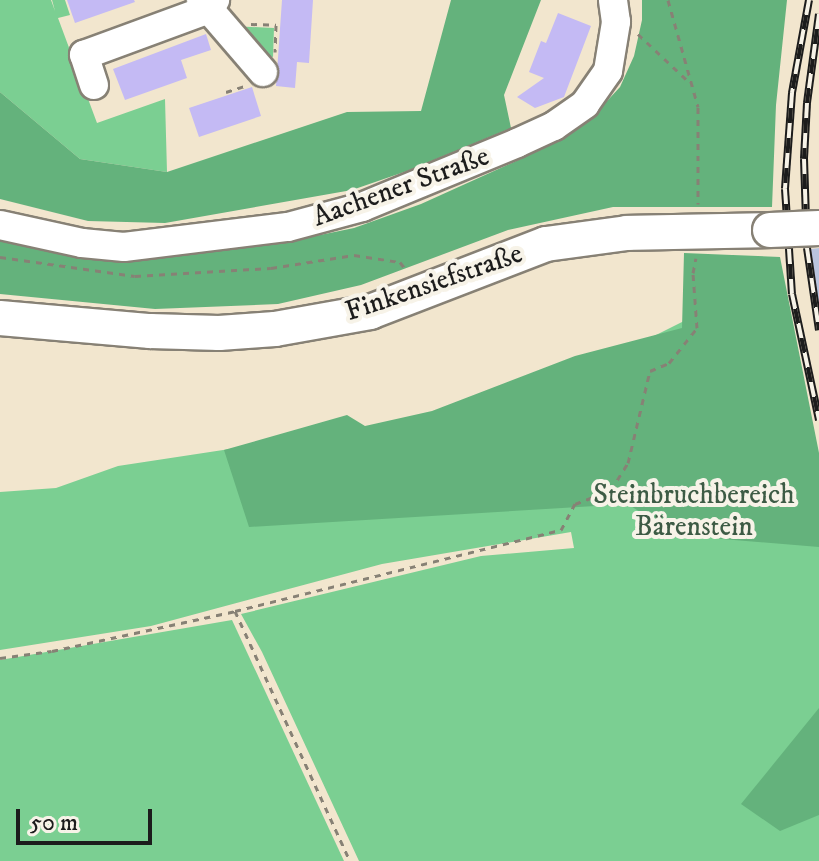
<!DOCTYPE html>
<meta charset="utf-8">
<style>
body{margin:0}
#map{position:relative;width:819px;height:861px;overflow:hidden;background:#f2e6ce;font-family:"IM FELL DW Pica",serif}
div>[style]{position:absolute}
.industrial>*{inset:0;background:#bac4de}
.green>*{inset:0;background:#7bcf92}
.forest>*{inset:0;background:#64b27c}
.building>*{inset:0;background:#c4baf4}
.path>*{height:3px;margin-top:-1.5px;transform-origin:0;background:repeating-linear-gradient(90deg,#878175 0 6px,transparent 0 12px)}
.roads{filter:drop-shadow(2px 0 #878175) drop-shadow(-2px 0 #878175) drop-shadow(0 2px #878175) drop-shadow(0 -2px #878175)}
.minor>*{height:28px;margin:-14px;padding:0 14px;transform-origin:14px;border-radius:14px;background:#fff}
.major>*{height:34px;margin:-17px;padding:0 17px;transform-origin:17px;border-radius:17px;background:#fff}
.rail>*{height:8px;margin-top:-4px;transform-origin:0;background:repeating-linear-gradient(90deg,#f7f3e8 0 15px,#1c1c1c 0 30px);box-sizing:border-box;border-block:2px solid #1c1c1c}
.bridges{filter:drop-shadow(2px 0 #878175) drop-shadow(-2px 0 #878175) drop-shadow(0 2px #878175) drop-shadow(0 -2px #878175)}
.major-bridge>*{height:34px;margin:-17px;padding:0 17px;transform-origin:17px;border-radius:17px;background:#fff}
span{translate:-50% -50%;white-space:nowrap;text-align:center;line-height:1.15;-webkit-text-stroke:8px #f7f3e8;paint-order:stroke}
.street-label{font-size:28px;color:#1c1c1c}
.park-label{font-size:28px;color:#3d5b45}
.scale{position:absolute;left:16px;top:809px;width:136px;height:36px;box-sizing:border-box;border:4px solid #1c1c1c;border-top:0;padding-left:10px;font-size:24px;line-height:28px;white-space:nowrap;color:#1c1c1c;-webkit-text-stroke:6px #f7f3e8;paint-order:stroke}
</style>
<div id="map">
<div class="industrial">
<i style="clip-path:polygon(819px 248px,819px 307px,811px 249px)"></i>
</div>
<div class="green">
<i style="clip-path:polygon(0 0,51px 0,55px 11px,52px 0,65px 0,70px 15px,58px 18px,97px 123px,165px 99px,167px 172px,80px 159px,0 92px)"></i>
<i style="clip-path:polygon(232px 26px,274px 28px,273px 57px,257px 53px)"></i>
<i style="clip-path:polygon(688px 319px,819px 483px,819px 861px,359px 861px,262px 652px,241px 614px,481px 556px,574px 548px,571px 532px,382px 564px,151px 626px,0 650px,0 492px,56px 488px,118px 466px,374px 427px,570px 378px)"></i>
<i style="clip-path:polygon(232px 620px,344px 861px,0 861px,0 660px)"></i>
</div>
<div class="forest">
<i style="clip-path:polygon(451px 0,541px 0,504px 95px,511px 128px,407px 171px,352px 190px,165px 223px,88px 221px,0 199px,0 92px,80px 159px,167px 172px,347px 112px,421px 111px)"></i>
<i style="clip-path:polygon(642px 0,787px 0,776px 105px,772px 207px,613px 207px,508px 230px,361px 285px,278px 304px,155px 309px,0 294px,0 236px,79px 253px,163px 256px,291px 241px,354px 228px,421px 204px,525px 157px,596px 113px,620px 87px,634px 56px,642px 20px)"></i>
<i style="clip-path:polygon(684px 253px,780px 257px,819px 453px,819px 547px,674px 535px,628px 504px,249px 527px,224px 450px,347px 415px,365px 426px,432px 411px,575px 356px,682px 328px)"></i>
<i style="clip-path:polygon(819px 708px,819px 815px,780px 831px,741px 804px)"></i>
</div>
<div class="building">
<i style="clip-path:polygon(67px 0,134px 0,135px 2px,75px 23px)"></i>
<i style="clip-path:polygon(282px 0,313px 0,309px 63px,297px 62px,295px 88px,276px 86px)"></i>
<i style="clip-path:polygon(558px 13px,591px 26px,564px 97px,535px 108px,517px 97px,544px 78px,529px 72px,541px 41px,546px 43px)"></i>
<i style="clip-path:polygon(206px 34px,211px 50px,181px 60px,187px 78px,125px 100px,113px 69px)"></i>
<i style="clip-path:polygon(252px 87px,261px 116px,199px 137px,189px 108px)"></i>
</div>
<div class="path">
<i style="left:668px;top:0;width:111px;rotate:74.3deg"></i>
<i style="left:698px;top:107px;width:97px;rotate:90deg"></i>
<i style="left:251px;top:24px;width:25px;rotate:2deg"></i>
<i style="left:276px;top:25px;width:27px;rotate:92deg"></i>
<i style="left:638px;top:34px;width:71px;rotate:43.3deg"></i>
<i style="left:226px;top:92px;width:20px;rotate:-18deg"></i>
<i style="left:0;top:257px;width:136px;rotate:8deg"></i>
<i style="left:135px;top:276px;width:136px;rotate:-3.4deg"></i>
<i style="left:271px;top:268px;width:84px;rotate:-8.9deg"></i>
<i style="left:354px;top:255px;width:47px;rotate:8.7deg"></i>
<i style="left:400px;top:262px;width:10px;rotate:53deg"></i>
<i style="left:235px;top:611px;width:275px;rotate:65.3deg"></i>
<i style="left:0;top:658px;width:52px;rotate:-7.7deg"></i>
<i style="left:52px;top:651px;width:187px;rotate:-12.3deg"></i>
<i style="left:235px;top:611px;width:336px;rotate:-14deg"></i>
<i style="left:561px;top:530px;width:30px;rotate:-62deg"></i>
<i style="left:575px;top:504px;width:39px;rotate:-21deg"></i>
<i style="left:611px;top:490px;width:32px;rotate:-58deg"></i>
<i style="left:628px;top:463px;width:95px;rotate:-76.6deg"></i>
<i style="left:650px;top:371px;width:21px;rotate:-23deg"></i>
<i style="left:669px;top:363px;width:45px;rotate:-51.3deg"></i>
<i style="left:697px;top:328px;width:55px;rotate:-94.2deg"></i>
<i style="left:693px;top:273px;width:15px;rotate:-79deg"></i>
</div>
<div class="roads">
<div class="minor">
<i style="left:201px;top:0;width:95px;rotate:49.3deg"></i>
<i style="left:94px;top:85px;width:32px;rotate:-108deg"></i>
<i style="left:84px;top:55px;width:133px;rotate:-20.2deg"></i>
<i style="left:209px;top:9px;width:11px;rotate:-56deg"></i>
<i style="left:0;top:225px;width:84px;rotate:12.4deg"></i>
<i style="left:82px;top:243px;width:42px;rotate:5.4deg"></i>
<i style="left:124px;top:247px;width:165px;rotate:-7deg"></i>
<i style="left:288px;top:227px;width:77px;rotate:-15.1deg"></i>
<i style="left:362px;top:207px;width:168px;rotate:-22.4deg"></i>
<i style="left:517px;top:143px;width:41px;rotate:-24.7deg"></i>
<i style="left:554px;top:126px;width:38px;rotate:-35deg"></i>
<i style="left:585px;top:104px;width:40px;rotate:-55.1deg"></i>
<i style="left:608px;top:71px;width:50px;rotate:-80.7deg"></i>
<i style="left:616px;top:22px;width:22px;rotate:-98deg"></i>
</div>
<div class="major">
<i style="left:0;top:318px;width:151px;rotate:5deg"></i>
<i style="left:150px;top:331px;width:69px;rotate:1.7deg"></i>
<i style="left:219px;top:333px;width:56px;rotate:-4.1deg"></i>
<i style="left:275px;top:329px;width:97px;rotate:-10.1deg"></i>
<i style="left:370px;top:312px;width:189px;rotate:-21.1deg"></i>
<i style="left:546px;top:244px;width:82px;rotate:-7.7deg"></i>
<i style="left:627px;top:233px;width:143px;rotate:-1.2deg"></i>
</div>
</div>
<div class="rail">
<i style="left:809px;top:0;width:95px;rotate:100.4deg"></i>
<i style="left:792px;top:93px;width:96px;rotate:94.2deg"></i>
<i style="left:785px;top:189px;width:105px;rotate:86.2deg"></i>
<i style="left:792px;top:294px;width:129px;rotate:77.9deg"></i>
<i style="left:819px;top:14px;width:90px;rotate:97.7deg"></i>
<i style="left:807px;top:103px;width:56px;rotate:93.1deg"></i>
<i style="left:804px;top:159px;width:89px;rotate:88.1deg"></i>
<i style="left:807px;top:248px;width:83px;rotate:81.7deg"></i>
</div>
<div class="bridges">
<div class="major-bridge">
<i style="left:770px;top:230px;width:49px;rotate:-2.3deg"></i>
</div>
</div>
<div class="street-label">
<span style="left:401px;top:187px;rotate:-20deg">Aachener Straße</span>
<span style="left:434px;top:283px;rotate:-19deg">Finkensiefstraße</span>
</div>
<div class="park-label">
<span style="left:694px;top:511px">Steinbruchbereich<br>Bärenstein</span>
</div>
<div class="scale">50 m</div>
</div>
